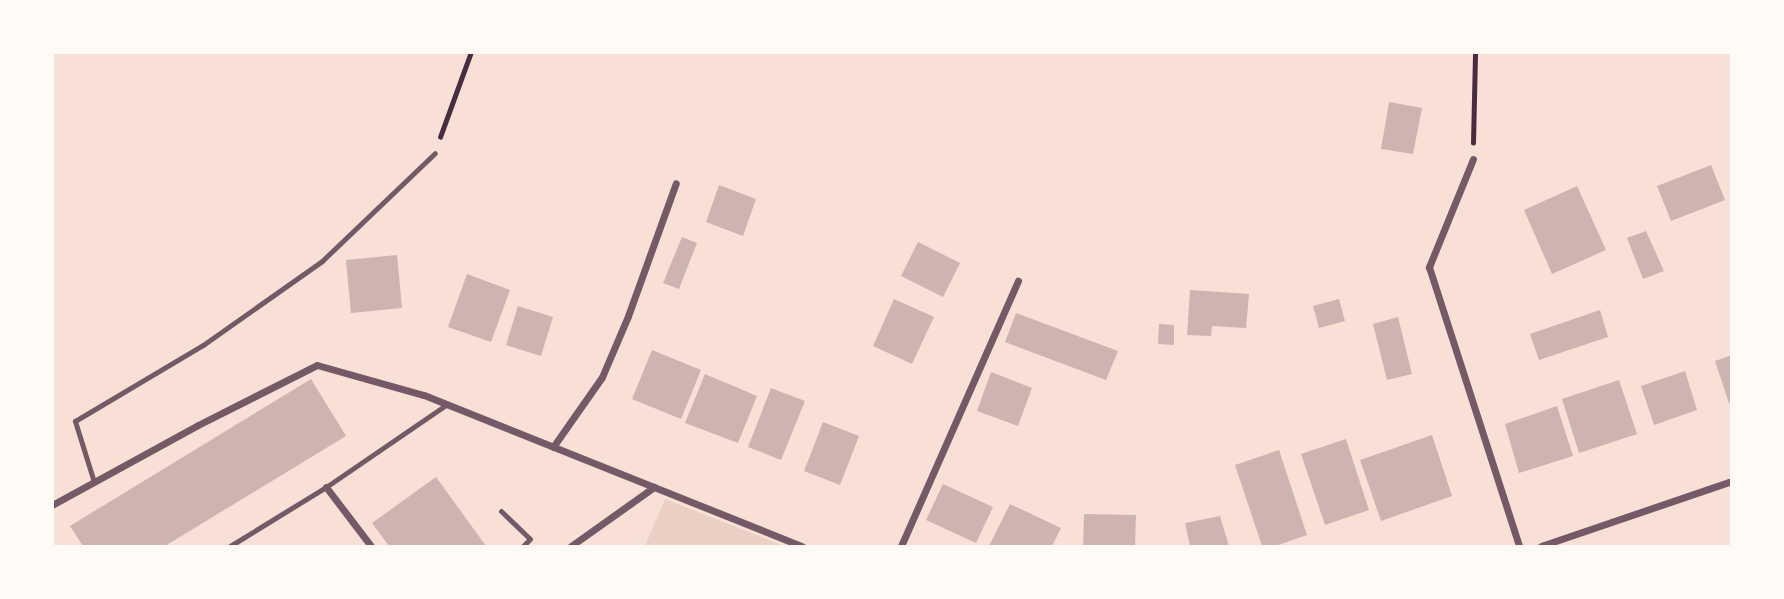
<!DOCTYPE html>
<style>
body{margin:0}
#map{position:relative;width:1784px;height:599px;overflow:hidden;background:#f7e1d7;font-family:"Sofia Sans Condensed",sans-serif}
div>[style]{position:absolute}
.green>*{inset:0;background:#ebcfc5}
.building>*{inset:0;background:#ccb4b1}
.path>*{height:4.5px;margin:-2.25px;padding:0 2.25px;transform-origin:2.25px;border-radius:2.25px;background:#4a2c40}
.service>*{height:5px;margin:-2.5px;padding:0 2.5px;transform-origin:2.5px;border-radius:2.5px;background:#755966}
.minor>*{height:7px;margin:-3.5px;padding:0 3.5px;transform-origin:3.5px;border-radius:3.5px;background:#755966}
span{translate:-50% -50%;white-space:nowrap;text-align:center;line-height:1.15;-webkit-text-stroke:5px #fffaf5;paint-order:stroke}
.frame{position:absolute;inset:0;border:54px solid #fffaf5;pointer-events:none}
</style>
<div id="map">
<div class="green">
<i style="clip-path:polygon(665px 499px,784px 546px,645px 546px)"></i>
</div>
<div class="building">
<i style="clip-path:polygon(1389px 102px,1422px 108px,1413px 154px,1381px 149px)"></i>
<i style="clip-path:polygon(1711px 165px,1725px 200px,1671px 221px,1657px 186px)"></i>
<i style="clip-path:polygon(719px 185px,756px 199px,743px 236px,706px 222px)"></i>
<i style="clip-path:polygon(1577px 186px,1606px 250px,1552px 274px,1524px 210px)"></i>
<i style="clip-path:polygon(1646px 231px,1664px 271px,1643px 279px,1627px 238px)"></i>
<i style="clip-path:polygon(682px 237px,697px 243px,679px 289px,663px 283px)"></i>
<i style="clip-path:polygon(918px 242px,960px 263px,943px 297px,901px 276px)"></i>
<i style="clip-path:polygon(397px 255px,402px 308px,351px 313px,346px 260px)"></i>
<i style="clip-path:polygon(467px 274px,510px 290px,491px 342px,448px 327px)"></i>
<i style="clip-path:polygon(1190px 290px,1249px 294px,1246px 328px,1212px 326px,1211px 336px,1187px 335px)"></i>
<i style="clip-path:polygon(894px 299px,934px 317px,912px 364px,873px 346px)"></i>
<i style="clip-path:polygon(1339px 299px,1345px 321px,1319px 328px,1313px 306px)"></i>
<i style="clip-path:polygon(518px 306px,553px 317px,541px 356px,506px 345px)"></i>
<i style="clip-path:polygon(1600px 310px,1608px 337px,1539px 360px,1530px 334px)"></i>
<i style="clip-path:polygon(1016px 313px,1118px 351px,1106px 380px,1005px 342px)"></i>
<i style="clip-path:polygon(1398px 317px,1412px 374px,1387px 380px,1373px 324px)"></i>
<i style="clip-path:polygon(1159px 324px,1174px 325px,1174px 345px,1158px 344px)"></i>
<i style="clip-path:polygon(652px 350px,701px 370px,681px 419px,632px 399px)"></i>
<i style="clip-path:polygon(1732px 355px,1732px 402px,1729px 403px,1715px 361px)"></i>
<i style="clip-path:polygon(1685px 371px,1697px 410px,1654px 425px,1641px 386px)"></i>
<i style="clip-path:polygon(991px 372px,1032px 388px,1018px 426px,977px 411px)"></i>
<i style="clip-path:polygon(705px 374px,757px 396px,738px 443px,685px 423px)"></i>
<i style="clip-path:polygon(311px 379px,346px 436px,165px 546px,83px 546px,70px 526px)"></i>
<i style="clip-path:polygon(1619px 380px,1637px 434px,1579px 453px,1562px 399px)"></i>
<i style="clip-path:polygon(771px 388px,805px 401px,781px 460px,748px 447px)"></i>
<i style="clip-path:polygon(1557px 406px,1573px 456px,1519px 473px,1505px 424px)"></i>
<i style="clip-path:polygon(823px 422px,859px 436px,840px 485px,804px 471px)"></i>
<i style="clip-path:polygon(1432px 435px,1452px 496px,1381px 521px,1360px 460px)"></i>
<i style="clip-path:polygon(1346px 439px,1369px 510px,1325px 525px,1301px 454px)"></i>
<i style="clip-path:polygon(1279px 450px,1307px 535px,1275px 546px,1262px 546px,1235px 465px)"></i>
<i style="clip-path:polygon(436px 477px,486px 546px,389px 546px,372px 523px)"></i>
<i style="clip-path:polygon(943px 484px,993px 507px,976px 543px,926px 520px)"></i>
<i style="clip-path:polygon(1010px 504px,1061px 528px,1052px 546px,989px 546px)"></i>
<i style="clip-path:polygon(1084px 514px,1136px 515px,1135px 546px,1083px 546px)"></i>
<i style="clip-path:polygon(1220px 516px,1229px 546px,1190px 546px,1185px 523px)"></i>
</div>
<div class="path">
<i style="left:440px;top:137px;width:90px;rotate:-70deg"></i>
<i style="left:1473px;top:143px;width:91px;rotate:-88.7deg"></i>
</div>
<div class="service">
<i style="left:94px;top:482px;width:64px;rotate:-107.3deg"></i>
<i style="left:75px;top:421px;width:149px;rotate:-30.7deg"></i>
<i style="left:203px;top:345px;width:146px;rotate:-35.2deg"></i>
<i style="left:322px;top:261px;width:156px;rotate:-43.7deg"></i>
<i style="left:501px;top:511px;width:40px;rotate:44deg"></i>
<i style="left:530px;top:539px;width:10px;rotate:135deg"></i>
<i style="left:230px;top:546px;width:113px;rotate:-31.6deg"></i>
<i style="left:326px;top:487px;width:147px;rotate:-34.4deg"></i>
</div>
<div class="minor">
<i style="left:1473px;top:159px;width:117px;rotate:112.2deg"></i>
<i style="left:1429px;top:267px;width:293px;rotate:72.1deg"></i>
<i style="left:553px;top:447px;width:85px;rotate:-55deg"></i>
<i style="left:602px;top:377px;width:66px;rotate:-66.9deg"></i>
<i style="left:628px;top:316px;width:141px;rotate:-70.2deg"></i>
<i style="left:326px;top:487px;width:74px;rotate:52.7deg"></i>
<i style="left:52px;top:505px;width:166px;rotate:-28.7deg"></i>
<i style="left:198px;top:425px;width:133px;rotate:-26.8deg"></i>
<i style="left:317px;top:365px;width:111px;rotate:15.7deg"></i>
<i style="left:424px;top:395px;width:407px;rotate:21.8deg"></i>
<i style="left:571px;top:546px;width:102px;rotate:-35.4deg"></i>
<i style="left:901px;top:546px;width:290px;rotate:-66.2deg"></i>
<i style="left:1541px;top:546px;width:202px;rotate:-18.8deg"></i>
</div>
<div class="frame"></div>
</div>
